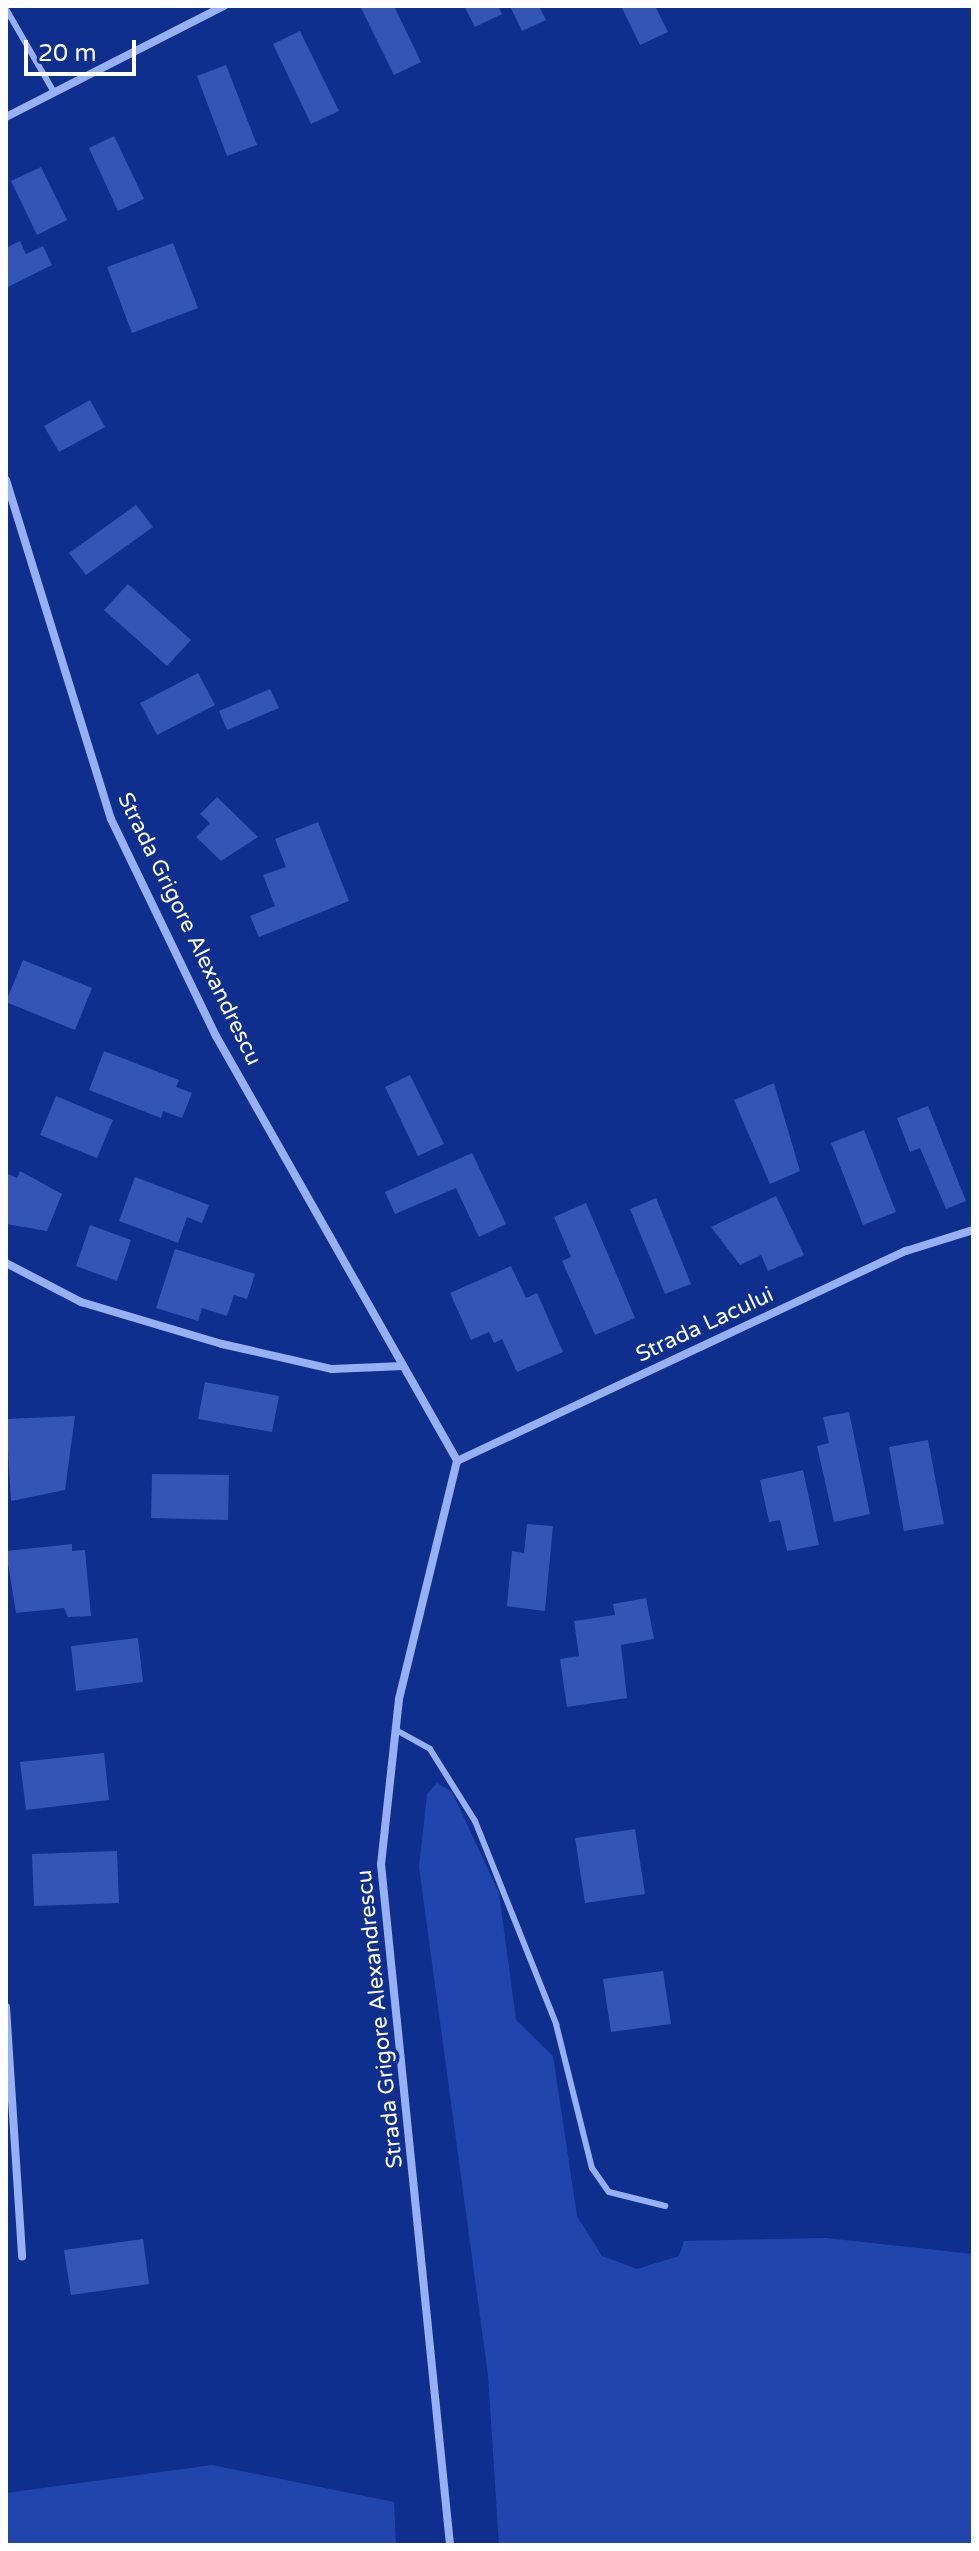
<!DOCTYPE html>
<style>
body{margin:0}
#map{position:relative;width:979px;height:2551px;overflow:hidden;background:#0f2f8e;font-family:"Varela Round",sans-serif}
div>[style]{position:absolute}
.green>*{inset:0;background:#2046ae}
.building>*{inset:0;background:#3355b6}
.lane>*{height:6px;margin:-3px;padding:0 3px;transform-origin:3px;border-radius:3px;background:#97b0f3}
.street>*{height:8px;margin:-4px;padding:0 4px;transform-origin:4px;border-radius:4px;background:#97b0f3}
span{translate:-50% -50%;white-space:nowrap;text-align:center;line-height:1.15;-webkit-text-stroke:8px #0f2f8e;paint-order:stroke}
.street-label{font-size:22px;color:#fff}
.frame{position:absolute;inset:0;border:8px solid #fff;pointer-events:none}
.scale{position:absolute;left:24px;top:40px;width:112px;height:36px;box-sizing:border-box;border:4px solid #fff;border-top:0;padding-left:10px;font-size:24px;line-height:28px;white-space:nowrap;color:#fff;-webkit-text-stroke:6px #0f2f8e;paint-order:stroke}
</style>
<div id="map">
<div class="green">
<i style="clip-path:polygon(437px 1783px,452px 1792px,499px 1893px,516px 2020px,553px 2056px,577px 2216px,602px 2256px,637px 2269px,679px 2256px,684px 2241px,826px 2238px,973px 2254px,973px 2545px,499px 2545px,488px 2375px,419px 1867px,427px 1794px)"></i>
<i style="clip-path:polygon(212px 2465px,394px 2502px,396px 2545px,6px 2545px,6px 2493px)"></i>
</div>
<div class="building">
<i style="clip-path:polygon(360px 6px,394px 6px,421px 62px,394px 75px)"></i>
<i style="clip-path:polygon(464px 6px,498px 6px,502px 14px,475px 27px)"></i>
<i style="clip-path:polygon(510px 6px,539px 6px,546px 20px,522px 31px)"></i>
<i style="clip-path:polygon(621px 6px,655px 6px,668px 32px,640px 45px)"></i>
<i style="clip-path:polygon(300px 31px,339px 111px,311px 124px,273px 44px)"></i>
<i style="clip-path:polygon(226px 65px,257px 145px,227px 156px,197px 76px)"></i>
<i style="clip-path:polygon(114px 136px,144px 199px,118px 211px,89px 148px)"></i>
<i style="clip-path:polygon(41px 167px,67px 220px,37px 235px,11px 181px)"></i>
<i style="clip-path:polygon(20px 241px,26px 254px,43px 246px,52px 265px,6px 288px,6px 248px)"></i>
<i style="clip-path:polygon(173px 243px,198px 308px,132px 333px,107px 267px)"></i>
<i style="clip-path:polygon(90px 400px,105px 427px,59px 452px,44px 426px)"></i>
<i style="clip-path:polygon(136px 505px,153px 527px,86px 575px,69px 553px)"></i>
<i style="clip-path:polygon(128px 584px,191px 640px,167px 666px,104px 610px)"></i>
<i style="clip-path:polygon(198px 673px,215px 705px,157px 735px,140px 703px)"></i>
<i style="clip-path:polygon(270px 689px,279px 708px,227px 730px,219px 711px)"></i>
<i style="clip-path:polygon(217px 797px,258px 837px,221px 861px,196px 837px,210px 823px,200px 814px)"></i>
<i style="clip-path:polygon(318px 822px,349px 901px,259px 937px,250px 916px,275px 906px,263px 875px,286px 867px,275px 839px)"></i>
<i style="clip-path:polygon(23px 960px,92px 988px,75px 1030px,6px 1002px)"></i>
<i style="clip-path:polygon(104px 1051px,179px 1080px,176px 1087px,192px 1093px,182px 1118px,163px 1111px,161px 1118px,89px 1090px)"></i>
<i style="clip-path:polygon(410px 1075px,444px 1144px,418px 1156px,385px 1087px)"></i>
<i style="clip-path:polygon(774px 1083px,800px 1171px,770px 1184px,734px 1100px)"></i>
<i style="clip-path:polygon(56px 1096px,113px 1120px,97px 1158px,40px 1135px)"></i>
<i style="clip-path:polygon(928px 1106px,966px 1201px,946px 1209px,920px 1148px,910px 1152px,897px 1118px)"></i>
<i style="clip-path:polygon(864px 1130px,896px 1212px,863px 1225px,831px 1143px)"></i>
<i style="clip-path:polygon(472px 1153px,506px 1224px,479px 1237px,456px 1188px,395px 1214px,385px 1192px)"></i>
<i style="clip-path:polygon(20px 1171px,62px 1194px,47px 1231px,6px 1224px,6px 1173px,17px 1178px)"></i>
<i style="clip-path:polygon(135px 1177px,209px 1205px,202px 1223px,187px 1217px,178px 1243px,119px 1221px)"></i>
<i style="clip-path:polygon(776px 1196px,804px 1255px,768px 1271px,761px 1255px,740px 1265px,711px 1227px)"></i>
<i style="clip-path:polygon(656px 1198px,691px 1284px,665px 1294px,630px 1209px)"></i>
<i style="clip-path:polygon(586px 1203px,635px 1318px,595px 1335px,562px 1261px,571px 1257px,554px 1217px)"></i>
<i style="clip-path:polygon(90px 1225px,131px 1240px,117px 1281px,76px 1266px)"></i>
<i style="clip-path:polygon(175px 1249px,255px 1274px,247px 1299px,234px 1295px,227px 1316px,202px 1308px,198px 1321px,156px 1308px)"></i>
<i style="clip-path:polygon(511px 1266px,526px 1298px,537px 1293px,563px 1352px,517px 1372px,502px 1339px,494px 1343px,489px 1332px,471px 1340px,450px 1293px)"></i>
<i style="clip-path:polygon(205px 1382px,279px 1396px,272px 1432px,198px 1419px)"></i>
<i style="clip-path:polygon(849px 1412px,870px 1514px,834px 1522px,817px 1446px,829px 1443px,823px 1417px)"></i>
<i style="clip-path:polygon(75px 1416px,65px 1490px,11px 1501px,6px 1419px)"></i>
<i style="clip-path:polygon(928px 1440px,944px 1524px,904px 1531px,889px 1447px)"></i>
<i style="clip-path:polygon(803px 1470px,819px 1545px,787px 1551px,780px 1520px,769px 1522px,760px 1480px)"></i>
<i style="clip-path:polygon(152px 1474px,229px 1475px,228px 1520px,151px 1518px)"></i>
<i style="clip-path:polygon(527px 1524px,553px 1526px,545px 1611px,507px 1606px,512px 1551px,524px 1553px)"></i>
<i style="clip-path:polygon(72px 1544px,72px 1551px,85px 1550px,91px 1616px,68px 1617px,64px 1608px,16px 1613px,6px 1551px)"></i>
<i style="clip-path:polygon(646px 1598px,654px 1639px,621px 1645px,627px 1698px,567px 1707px,560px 1659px,579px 1656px,574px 1621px,615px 1615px,613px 1604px)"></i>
<i style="clip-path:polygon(138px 1638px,143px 1682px,76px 1691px,71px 1646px)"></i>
<i style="clip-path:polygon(104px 1753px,109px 1800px,26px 1810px,20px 1762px)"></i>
<i style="clip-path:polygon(635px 1829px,645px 1894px,585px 1903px,575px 1838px)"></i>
<i style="clip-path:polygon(117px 1851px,119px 1903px,34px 1906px,32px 1854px)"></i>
<i style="clip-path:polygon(663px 1971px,671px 2024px,611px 2032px,603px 1979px)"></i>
<i style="clip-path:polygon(143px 2239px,149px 2284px,71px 2295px,64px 2250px)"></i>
</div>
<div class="lane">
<i style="left:6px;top:9px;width:96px;rotate:60deg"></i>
<i style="left:396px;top:1730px;width:39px;rotate:29deg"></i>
<i style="left:430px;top:1749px;width:85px;rotate:58deg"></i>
<i style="left:475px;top:1821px;width:219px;rotate:68.2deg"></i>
<i style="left:556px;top:2024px;width:148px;rotate:76deg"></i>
<i style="left:592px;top:2168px;width:29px;rotate:55deg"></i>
<i style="left:609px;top:2192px;width:58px;rotate:14deg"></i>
</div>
<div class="street">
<i style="left:6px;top:117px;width:245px;rotate:-27deg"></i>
<i style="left:6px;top:480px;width:355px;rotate:72.8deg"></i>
<i style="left:111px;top:819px;width:241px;rotate:64.2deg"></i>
<i style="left:216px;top:1036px;width:489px;rotate:60.4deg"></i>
<i style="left:457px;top:1461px;width:245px;rotate:103.7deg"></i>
<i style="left:399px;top:1699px;width:166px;rotate:96.2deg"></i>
<i style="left:381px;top:1864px;width:684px;rotate:84.21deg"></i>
<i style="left:6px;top:1263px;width:85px;rotate:27.5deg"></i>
<i style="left:81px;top:1302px;width:147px;rotate:16.6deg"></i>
<i style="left:222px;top:1344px;width:113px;rotate:12.8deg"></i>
<i style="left:332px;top:1369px;width:71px;rotate:-2.4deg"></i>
<i style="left:457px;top:1461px;width:496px;rotate:-25.1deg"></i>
<i style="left:906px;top:1251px;width:70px;rotate:-17.4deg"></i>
<i style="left:6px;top:2007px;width:250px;rotate:86.3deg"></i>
</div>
<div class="street-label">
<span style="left:189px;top:929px;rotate:64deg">Strada Grigore Alexandrescu</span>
<span style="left:705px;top:1325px;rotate:-25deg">Strada Lacului</span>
<span style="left:380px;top:2019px;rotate:-96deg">Strada Grigore Alexandrescu</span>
</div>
<div class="frame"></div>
<div class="scale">20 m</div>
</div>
